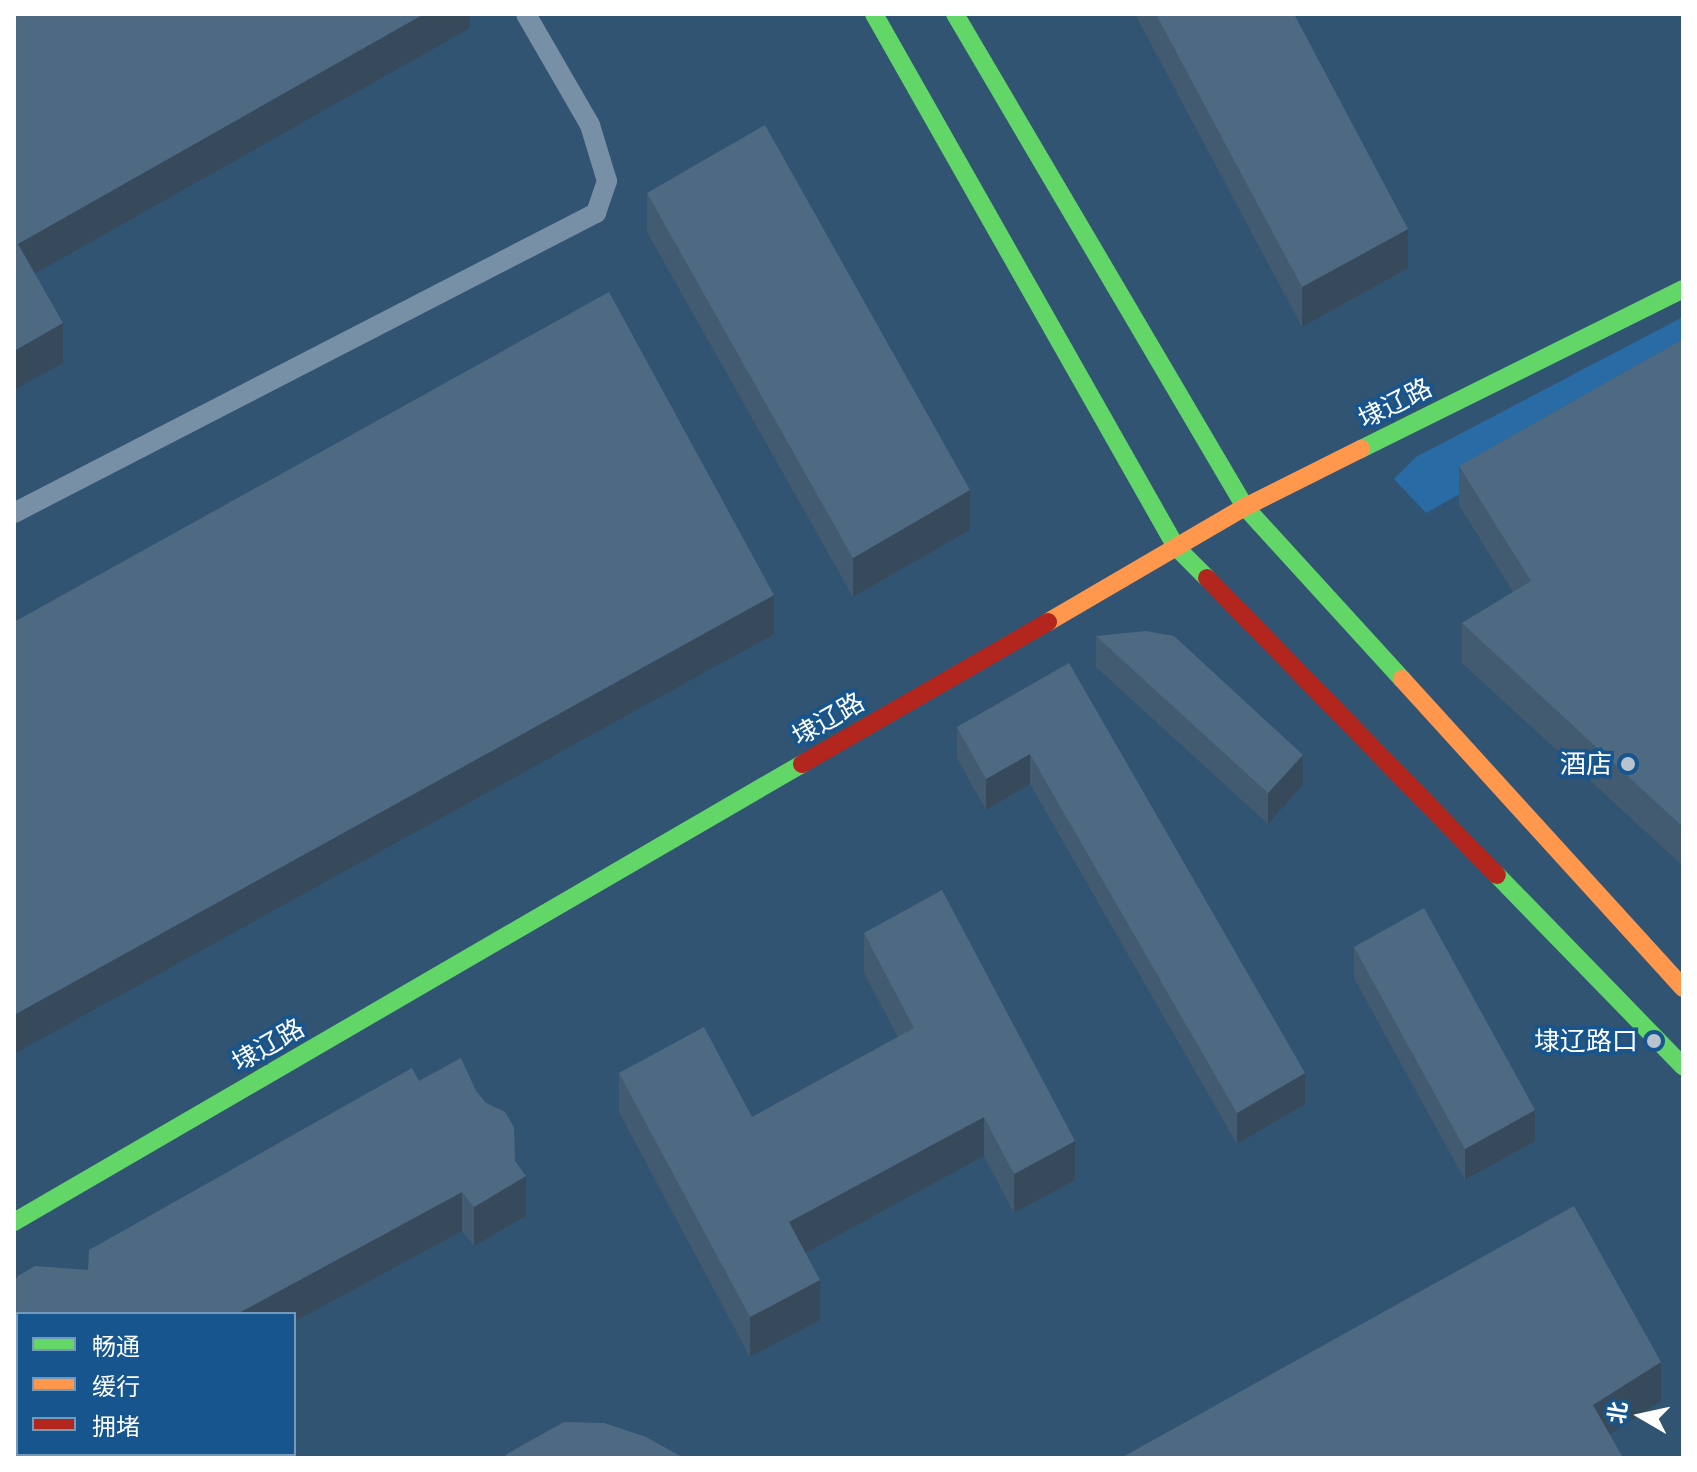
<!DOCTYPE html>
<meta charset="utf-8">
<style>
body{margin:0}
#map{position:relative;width:1697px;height:1472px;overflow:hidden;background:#315472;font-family:"Public Sans","Noto Sans SC",sans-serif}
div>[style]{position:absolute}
.green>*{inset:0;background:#296ba4}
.lane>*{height:20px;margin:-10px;padding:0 10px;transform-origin:10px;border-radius:10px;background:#7890a6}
.fast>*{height:18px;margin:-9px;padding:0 9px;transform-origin:9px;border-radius:9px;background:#63d668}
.slow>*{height:18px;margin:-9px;padding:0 9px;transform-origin:9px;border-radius:9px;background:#ff974d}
.jam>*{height:18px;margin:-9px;padding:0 9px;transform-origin:9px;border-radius:9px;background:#b3261e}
.wall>*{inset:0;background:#435b70}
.shaded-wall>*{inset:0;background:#374a5b}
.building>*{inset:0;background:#4e6a82}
.dots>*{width:22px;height:22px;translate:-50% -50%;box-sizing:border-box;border:4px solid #16558d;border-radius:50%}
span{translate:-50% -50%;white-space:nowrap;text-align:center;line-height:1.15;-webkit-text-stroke:7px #16558d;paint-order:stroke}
.street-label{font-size:26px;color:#fff}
.poi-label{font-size:26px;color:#fff}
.right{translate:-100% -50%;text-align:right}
.frame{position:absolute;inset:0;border:16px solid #fff;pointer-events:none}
.legend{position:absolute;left:16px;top:1312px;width:280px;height:144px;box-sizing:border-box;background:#16558d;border:2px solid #7399bb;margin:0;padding:10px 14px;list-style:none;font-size:24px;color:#fff}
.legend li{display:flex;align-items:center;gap:16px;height:40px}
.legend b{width:40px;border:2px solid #7399bb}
.north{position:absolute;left:1601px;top:1376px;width:80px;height:80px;-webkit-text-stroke:6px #16558d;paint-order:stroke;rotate:279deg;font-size:22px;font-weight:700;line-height:32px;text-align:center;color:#fff}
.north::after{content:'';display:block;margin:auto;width:28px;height:36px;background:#fff;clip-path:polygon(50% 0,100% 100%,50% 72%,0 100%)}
</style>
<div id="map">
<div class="green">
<i style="clip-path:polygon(1683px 317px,1683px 369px,1426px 513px,1394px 479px,1416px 457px)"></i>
</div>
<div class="lane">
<i style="left:14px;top:513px;width:655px;rotate:-27.27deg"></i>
<i style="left:596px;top:213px;width:34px;rotate:-71deg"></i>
<i style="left:607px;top:181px;width:59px;rotate:-106.9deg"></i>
<i style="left:590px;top:125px;width:128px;rotate:-120deg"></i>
</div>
<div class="fast">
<i style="left:874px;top:14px;width:613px;rotate:60.46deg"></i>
<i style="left:1176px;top:547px;width:44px;rotate:45deg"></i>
<i style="left:955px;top:14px;width:572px;rotate:59.53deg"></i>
<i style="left:1245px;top:507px;width:233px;rotate:47.6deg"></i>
<i style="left:1361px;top:449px;width:360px;rotate:-26.4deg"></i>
<i style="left:1497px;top:875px;width:267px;rotate:45.8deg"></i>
<i style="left:14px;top:1222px;width:911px;rotate:-30.17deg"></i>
</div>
<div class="slow">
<i style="left:1048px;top:622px;width:228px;rotate:-30.3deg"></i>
<i style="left:1245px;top:507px;width:130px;rotate:-26.6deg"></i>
<i style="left:1402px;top:679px;width:418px;rotate:47.7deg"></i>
</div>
<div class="jam">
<i style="left:1207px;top:578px;width:415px;rotate:45.7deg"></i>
<i style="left:802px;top:764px;width:284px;rotate:-30deg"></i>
</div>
<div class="wall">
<i style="clip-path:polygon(1135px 14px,1294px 14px,1408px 268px,1302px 327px)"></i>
<i style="clip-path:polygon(647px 193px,970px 530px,853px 597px,647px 232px)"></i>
<i style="clip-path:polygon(1683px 339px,1683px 866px,1462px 663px,1462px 623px,1513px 592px,1459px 505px,1459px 466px)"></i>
<i style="clip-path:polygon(1096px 636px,1303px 785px,1268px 824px,1096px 667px)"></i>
<i style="clip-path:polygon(1069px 663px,1305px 1104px,1237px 1144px,1030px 784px,986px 810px,957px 758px,957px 727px)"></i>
<i style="clip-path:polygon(864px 933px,1075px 1180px,1014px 1213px,984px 1156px,805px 1253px,820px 1320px,750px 1357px,619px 1112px,619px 1073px,752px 1117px,898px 1037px,864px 973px)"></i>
<i style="clip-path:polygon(1354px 947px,1535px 1141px,1465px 1180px,1354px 978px)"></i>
<i style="clip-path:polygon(419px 1081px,476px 1091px,515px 1161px,526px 1216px,474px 1246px,462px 1231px,294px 1322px,294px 1314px,18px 1314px,18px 1385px,14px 1382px,14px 1282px,88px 1270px)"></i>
<i style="clip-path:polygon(18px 1392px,18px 1446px,14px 1438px,14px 1395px)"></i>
<i style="clip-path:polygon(22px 1454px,185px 1454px,187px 1458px,24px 1458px)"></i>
</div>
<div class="shaded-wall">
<i style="clip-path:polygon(424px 14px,470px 14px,470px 28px,18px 283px,18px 244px)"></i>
<i style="clip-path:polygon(1408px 229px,1408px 268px,1302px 327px,1302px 287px)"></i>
<i style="clip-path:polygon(63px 323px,63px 363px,14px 390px,14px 351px)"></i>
<i style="clip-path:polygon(970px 490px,970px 530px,853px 597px,853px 558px)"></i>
<i style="clip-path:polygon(774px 595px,774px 634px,14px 1054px,14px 1015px)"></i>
<i style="clip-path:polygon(1030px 754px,1030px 784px,986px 810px,986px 779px)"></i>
<i style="clip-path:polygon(1303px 755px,1303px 785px,1268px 824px,1268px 793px)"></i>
<i style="clip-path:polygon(1305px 1073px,1305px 1104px,1237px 1144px,1237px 1113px)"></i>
<i style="clip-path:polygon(1535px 1110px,1535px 1141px,1465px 1180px,1465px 1149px)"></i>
<i style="clip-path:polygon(984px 1117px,984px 1156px,789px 1262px,789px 1222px)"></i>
<i style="clip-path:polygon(1075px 1141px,1075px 1180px,1014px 1213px,1014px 1174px)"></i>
<i style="clip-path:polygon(526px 1176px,526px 1216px,474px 1246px,474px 1207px)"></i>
<i style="clip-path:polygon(462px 1192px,462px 1231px,294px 1322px,294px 1314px,237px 1314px)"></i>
<i style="clip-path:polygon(820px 1280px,820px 1320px,750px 1357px,750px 1317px)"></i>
<i style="clip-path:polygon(1661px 1362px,1661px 1401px,1593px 1445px,1593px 1405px)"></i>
</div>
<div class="building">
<i style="clip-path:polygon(14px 14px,424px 14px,18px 244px,63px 323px,14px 351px)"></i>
<i style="clip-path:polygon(1156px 14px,1294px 14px,1408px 229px,1302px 287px)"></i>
<i style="clip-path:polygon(765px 125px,970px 490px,853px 558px,647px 193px)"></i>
<i style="clip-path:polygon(609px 292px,774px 595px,14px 1015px,14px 622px)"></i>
<i style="clip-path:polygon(1683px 339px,1683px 827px,1462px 623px,1531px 581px,1459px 466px)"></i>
<i style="clip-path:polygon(1146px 631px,1174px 636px,1303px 755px,1268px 793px,1096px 636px)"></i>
<i style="clip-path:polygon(1069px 663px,1305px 1073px,1237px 1113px,1030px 754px,986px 779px,957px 727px)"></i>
<i style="clip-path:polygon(942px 890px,1075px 1141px,1014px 1174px,984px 1117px,789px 1222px,820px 1280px,750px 1317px,619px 1073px,704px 1027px,752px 1117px,914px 1028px,864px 933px)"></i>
<i style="clip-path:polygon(1424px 908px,1535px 1110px,1465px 1149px,1354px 947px)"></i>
<i style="clip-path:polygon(461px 1058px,476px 1091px,486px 1103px,505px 1112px,514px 1127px,515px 1161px,526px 1176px,474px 1207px,462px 1192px,237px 1314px,18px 1314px,18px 1346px,14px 1343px,14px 1282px,18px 1276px,35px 1266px,88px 1270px,89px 1250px,412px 1068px,419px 1081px)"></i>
<i style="clip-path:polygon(1574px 1206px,1661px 1362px,1593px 1405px,1623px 1458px,1121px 1458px)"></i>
<i style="clip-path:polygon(18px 1392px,18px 1407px,14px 1399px,14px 1395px)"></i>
<i style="clip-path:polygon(564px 1422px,604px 1423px,646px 1437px,684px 1458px,507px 1458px,505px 1455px)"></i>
<i style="clip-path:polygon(43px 1454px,185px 1454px,187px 1458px,45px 1458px)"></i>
</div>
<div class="dots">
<i style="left:1628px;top:764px;background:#b7c3ce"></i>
<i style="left:1654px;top:1041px;background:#b7c3ce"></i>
</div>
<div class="street-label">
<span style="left:1395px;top:403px;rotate:-27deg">埭辽路</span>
<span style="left:828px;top:719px;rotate:-30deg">埭辽路</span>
<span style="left:268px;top:1045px;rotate:-30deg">埭辽路</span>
</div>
<div class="poi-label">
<span class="right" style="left:1612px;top:764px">酒店</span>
<span class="right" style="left:1638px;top:1041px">埭辽路口</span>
</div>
<div class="frame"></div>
<ul class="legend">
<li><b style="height:10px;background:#63d668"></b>畅通</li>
<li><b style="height:10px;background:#ff974d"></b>缓行</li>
<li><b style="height:10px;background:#b3261e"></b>拥堵</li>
</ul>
<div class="north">北</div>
</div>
